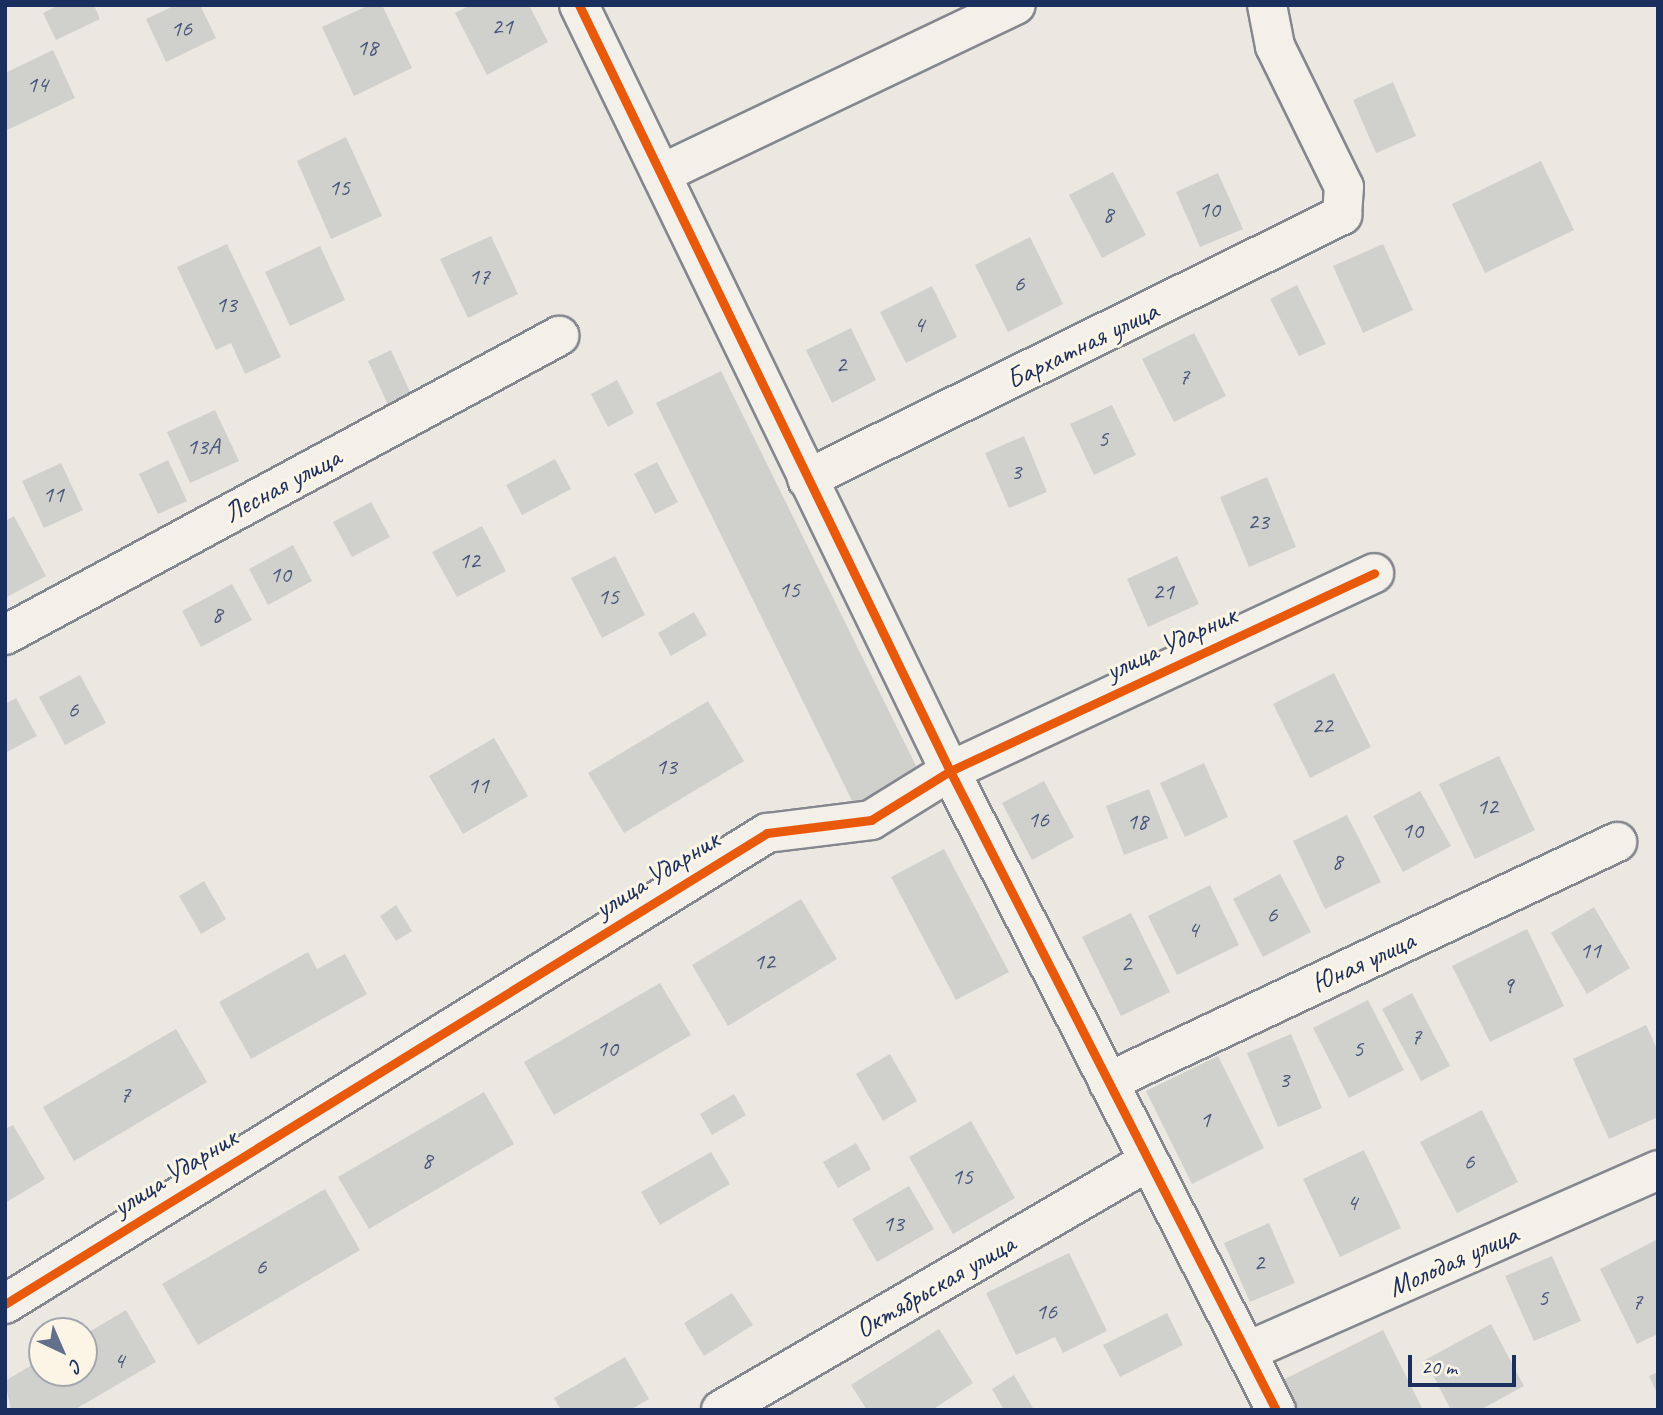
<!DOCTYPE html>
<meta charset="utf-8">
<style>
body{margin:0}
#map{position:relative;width:1663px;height:1415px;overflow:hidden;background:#eae8e1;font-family:Caveat,sans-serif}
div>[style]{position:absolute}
.building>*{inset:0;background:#d0d0cd}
.roads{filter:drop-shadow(2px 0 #84878d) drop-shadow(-2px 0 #84878d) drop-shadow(0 2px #84878d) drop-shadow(0 -2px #84878d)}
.minor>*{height:38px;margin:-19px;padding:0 19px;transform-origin:19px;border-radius:19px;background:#f3f0ea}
.cycleway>*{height:9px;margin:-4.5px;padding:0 4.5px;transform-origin:4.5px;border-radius:4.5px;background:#e8590c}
span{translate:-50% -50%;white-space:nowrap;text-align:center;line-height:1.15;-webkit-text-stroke:6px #fcf5e5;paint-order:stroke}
.number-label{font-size:24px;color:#48577a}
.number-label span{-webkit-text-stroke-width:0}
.street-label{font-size:28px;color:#1b2f5e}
.frame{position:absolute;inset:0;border:7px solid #1b2f5e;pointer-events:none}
.north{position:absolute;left:28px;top:1317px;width:70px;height:70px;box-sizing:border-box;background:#fcf5e5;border:2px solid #a2a6af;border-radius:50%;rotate:136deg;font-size:19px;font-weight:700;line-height:28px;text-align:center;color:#1b2f5e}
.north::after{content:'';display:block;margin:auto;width:24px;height:32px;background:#63708c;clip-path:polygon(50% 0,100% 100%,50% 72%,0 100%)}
.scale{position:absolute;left:1408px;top:1355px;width:108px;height:32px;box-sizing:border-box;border:4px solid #1b2f5e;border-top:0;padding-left:9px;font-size:21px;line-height:24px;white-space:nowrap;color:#1b2f5e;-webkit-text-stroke:5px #fcf5e5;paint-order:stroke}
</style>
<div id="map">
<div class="building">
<i style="clip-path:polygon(59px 5px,94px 5px,100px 19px,56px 40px,43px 13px)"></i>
<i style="clip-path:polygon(176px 5px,200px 5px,216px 38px,166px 62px,146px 19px)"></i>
<i style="clip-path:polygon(369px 5px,382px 5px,412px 68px,354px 96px,322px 27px)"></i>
<i style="clip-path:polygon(470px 5px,529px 5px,548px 42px,487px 75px,455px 13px)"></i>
<i style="clip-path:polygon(53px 50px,75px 98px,5px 131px,5px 73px)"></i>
<i style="clip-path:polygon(1393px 82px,1416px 136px,1376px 153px,1353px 100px)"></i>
<i style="clip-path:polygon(346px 137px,382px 216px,331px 239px,297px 161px)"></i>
<i style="clip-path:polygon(1541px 161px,1574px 230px,1485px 273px,1452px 204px)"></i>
<i style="clip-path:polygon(1113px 172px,1146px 235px,1102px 258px,1069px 195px)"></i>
<i style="clip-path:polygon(1218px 173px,1243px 229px,1200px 247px,1176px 192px)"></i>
<i style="clip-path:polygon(491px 236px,518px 294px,468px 318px,440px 259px)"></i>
<i style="clip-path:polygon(1030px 237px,1063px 304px,1008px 332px,975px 265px)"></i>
<i style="clip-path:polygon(227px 244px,281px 357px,245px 374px,231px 343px,216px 350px,177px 267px)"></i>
<i style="clip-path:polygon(1383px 244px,1413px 310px,1363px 333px,1333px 266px)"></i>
<i style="clip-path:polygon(320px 246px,345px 300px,290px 326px,265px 272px)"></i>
<i style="clip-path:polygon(1297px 285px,1326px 344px,1299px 356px,1270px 299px)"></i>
<i style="clip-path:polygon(932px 286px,957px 337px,906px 363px,880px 312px)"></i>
<i style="clip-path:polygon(851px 328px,876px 380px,832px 403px,806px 350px)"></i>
<i style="clip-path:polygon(1194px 333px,1226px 396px,1174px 422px,1142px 359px)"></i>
<i style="clip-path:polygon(391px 350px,411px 394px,388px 405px,368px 361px)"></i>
<i style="clip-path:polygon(721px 371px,922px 778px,857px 811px,656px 403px)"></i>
<i style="clip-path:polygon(617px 380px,634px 413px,608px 427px,591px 394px)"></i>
<i style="clip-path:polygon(1112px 405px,1136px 455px,1094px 475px,1070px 424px)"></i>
<i style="clip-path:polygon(215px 410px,239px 461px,190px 483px,167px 432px)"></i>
<i style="clip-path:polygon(1024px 436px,1047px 492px,1009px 508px,985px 453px)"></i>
<i style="clip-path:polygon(555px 459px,571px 489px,522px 515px,506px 485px)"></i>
<i style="clip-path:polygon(168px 460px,187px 501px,158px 514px,139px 474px)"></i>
<i style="clip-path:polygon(657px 462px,678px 502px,655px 514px,634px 474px)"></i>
<i style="clip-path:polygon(61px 463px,83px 510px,44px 528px,22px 481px)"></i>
<i style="clip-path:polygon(1267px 477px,1296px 547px,1249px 567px,1220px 497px)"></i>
<i style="clip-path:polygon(371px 502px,390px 537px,352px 557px,333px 522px)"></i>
<i style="clip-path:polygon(14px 516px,46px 576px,5px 598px,5px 521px)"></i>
<i style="clip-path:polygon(482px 526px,506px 571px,457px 597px,432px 552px)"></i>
<i style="clip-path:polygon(293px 545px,312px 581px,268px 605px,249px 569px)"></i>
<i style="clip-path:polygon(615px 556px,645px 615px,602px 638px,571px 578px)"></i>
<i style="clip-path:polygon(1177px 556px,1199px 604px,1148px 627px,1127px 579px)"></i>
<i style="clip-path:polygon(232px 584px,252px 620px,201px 647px,182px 611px)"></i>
<i style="clip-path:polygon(694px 612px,707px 635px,671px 656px,658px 633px)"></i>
<i style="clip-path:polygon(1334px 673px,1371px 747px,1310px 778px,1273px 704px)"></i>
<i style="clip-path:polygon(80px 675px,106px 723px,65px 745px,39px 697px)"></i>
<i style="clip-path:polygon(16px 698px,37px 736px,5px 753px,5px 704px)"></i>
<i style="clip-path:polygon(708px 701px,744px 761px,624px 833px,588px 773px)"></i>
<i style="clip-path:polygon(494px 738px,528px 796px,463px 834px,429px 776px)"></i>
<i style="clip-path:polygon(1499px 756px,1535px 830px,1475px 859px,1439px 784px)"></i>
<i style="clip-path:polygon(1204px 763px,1228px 817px,1185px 837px,1160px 783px)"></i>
<i style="clip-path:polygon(1044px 781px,1074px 837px,1032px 860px,1002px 803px)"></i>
<i style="clip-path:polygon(1149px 789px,1168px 838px,1124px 855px,1106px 806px)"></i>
<i style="clip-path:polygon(1420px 791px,1451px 846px,1403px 872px,1373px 816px)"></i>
<i style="clip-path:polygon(1347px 815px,1381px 882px,1325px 909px,1293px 841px)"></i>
<i style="clip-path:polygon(944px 849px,1009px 972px,956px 1000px,891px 877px)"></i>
<i style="clip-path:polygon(1280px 874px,1311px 932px,1263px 957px,1233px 899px)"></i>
<i style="clip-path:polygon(204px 881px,226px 919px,201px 934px,179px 896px)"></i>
<i style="clip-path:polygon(1210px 885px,1239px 945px,1177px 975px,1148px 916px)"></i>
<i style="clip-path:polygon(801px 899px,837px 959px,728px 1026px,692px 965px)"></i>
<i style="clip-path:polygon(396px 905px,412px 931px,396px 941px,380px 916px)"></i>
<i style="clip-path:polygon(1594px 907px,1630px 968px,1587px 994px,1551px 933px)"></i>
<i style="clip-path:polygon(1131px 913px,1170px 992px,1121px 1016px,1082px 937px)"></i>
<i style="clip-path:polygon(1527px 929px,1564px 1006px,1490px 1042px,1452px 966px)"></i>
<i style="clip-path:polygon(308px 952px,317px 969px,345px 954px,367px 994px,251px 1059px,219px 1002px)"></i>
<i style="clip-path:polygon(660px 983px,691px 1035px,554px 1115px,524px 1062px)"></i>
<i style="clip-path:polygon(1412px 993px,1450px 1066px,1421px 1081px,1382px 1009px)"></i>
<i style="clip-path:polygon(1368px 1000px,1404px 1070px,1349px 1098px,1313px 1028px)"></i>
<i style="clip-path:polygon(1646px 1025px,1658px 1051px,1658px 1117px,1609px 1139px,1573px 1059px)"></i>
<i style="clip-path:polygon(176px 1029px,207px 1082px,74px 1161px,43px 1107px)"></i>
<i style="clip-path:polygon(1291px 1034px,1322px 1108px,1278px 1127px,1247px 1053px)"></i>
<i style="clip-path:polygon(890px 1054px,917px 1101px,883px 1121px,856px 1074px)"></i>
<i style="clip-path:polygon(1218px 1056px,1264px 1148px,1192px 1184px,1146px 1091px)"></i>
<i style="clip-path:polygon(484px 1092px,514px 1144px,369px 1229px,338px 1177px)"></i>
<i style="clip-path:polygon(734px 1094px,746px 1115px,712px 1135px,700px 1114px)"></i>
<i style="clip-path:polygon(1482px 1110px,1518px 1182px,1457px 1213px,1420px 1142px)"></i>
<i style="clip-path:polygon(971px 1121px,1015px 1198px,953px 1234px,909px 1157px)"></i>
<i style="clip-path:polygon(13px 1125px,45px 1179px,5px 1203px,5px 1129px)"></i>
<i style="clip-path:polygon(856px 1143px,871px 1169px,838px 1188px,823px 1162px)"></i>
<i style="clip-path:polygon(1364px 1150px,1401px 1228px,1340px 1257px,1303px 1179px)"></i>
<i style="clip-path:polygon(711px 1152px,730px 1184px,660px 1225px,641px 1192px)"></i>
<i style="clip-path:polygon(909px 1186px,934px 1229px,877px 1262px,852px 1219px)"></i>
<i style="clip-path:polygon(325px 1189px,360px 1250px,198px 1345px,162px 1284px)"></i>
<i style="clip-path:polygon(1269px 1223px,1295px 1283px,1250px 1302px,1224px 1243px)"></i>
<i style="clip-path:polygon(1658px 1239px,1658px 1334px,1637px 1344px,1600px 1269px)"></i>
<i style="clip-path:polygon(1069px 1253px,1107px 1331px,1063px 1353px,1055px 1337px,1016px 1355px,986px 1293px)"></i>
<i style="clip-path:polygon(1552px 1256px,1581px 1321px,1534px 1341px,1505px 1276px)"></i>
<i style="clip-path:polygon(732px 1293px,753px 1325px,704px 1356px,684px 1323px)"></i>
<i style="clip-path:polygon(126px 1310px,156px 1362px,74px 1410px,11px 1410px,5px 1381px,42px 1359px,42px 1373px,84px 1373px,84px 1335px)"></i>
<i style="clip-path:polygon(1167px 1313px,1183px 1345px,1120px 1377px,1103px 1345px)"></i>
<i style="clip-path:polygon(1491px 1324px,1524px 1386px,1480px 1410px,1451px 1410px,1425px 1360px)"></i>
<i style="clip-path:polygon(939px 1329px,973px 1383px,932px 1410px,867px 1410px,851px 1385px)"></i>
<i style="clip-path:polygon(1383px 1330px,1423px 1410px,1298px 1410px,1283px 1380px)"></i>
<i style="clip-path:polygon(625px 1357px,649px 1399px,630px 1410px,561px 1410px,554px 1398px)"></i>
<i style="clip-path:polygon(1658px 1372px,1658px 1395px,1649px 1376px)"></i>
<i style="clip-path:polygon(1014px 1375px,1034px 1410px,1004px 1410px,992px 1389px)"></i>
</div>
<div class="roads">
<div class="minor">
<i style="left:579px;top:5px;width:851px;rotate:64.16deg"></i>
<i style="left:950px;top:771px;width:717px;rotate:62.97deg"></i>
<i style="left:661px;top:174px;width:393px;rotate:-25.5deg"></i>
<i style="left:807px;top:479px;width:597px;rotate:-26.26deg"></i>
<i style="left:1342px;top:215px;width:28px;rotate:-86deg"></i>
<i style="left:1344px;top:187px;width:157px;rotate:-116.1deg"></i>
<i style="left:1275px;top:46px;width:42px;rotate:-101deg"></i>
<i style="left:5px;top:635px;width:630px;rotate:-28.36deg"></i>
<i style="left:1108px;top:1082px;width:563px;rotate:-25.24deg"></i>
<i style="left:5px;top:1304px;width:896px;rotate:-31.72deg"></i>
<i style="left:767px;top:833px;width:105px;rotate:-7.1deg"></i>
<i style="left:871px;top:820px;width:93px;rotate:-31.8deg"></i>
<i style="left:950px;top:771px;width:468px;rotate:-25deg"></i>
<i style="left:1248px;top:1351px;width:448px;rotate:-23.8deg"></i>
<i style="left:721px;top:1410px;width:495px;rotate:-30.2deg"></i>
</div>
</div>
<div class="cycleway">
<i style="left:579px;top:5px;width:851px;rotate:64.16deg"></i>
<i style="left:950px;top:771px;width:717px;rotate:62.97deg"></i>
<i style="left:5px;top:1304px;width:896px;rotate:-31.72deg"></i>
<i style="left:767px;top:833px;width:105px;rotate:-7.1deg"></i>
<i style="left:871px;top:820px;width:93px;rotate:-31.8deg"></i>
<i style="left:950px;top:771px;width:468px;rotate:-25deg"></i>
</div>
<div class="number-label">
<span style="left:502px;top:27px">21</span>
<span style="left:181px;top:29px">16</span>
<span style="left:367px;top:48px">18</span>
<span style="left:37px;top:85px">14</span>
<span style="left:339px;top:188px">15</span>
<span style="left:1209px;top:210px">10</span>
<span style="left:1108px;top:215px">8</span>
<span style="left:479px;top:277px">17</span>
<span style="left:1019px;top:284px">6</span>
<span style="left:226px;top:305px">13</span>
<span style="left:919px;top:325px">4</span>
<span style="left:841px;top:365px">2</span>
<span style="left:1184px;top:377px">7</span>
<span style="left:1103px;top:439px">5</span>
<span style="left:203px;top:447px">13А</span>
<span style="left:1016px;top:472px">3</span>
<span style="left:53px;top:495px">11</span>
<span style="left:1258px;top:522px">23</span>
<span style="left:469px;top:561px">12</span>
<span style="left:280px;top:575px">10</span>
<span style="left:789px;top:590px">15</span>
<span style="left:1163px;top:592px">21</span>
<span style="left:608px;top:597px">15</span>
<span style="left:217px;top:615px">8</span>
<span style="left:73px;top:710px">6</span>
<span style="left:1322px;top:726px">22</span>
<span style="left:666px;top:767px">13</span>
<span style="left:478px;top:786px">11</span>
<span style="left:1487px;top:807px">12</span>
<span style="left:1038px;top:820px">16</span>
<span style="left:1137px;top:822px">18</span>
<span style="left:1412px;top:831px">10</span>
<span style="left:1337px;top:862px">8</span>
<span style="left:1272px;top:915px">6</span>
<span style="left:1193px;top:930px">4</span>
<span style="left:1590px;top:951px">11</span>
<span style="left:764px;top:962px">12</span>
<span style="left:1126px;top:964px">2</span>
<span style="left:1508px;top:986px">9</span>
<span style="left:1416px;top:1037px">7</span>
<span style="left:607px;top:1049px">10</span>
<span style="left:1358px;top:1049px">5</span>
<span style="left:1284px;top:1080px">3</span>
<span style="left:125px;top:1095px">7</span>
<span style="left:1205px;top:1120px">1</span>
<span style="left:427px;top:1161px">8</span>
<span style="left:1469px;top:1162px">6</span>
<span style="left:962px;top:1177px">15</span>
<span style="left:1352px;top:1203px">4</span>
<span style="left:893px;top:1224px">13</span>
<span style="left:1259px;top:1263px">2</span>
<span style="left:261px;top:1267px">6</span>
<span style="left:1543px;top:1298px">5</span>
<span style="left:1637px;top:1302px">7</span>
<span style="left:1046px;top:1312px">16</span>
<span style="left:119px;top:1361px">4</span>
</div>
<div class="street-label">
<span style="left:1082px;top:345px;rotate:-26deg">Бархатная улица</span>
<span style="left:282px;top:485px;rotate:-28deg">Лесная улица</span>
<span style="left:1171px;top:643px;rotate:-25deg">улица Ударник</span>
<span style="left:657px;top:874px;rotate:-32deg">улица Ударник</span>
<span style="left:1363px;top:962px;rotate:-25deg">Юная улица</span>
<span style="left:175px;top:1172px;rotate:-32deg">улица Ударник</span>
<span style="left:1453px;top:1261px;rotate:-24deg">Молодая улица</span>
<span style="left:935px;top:1286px;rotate:-30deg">Октябрьская улица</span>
</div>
<div class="frame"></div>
<div class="north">С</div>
<div class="scale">20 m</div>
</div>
